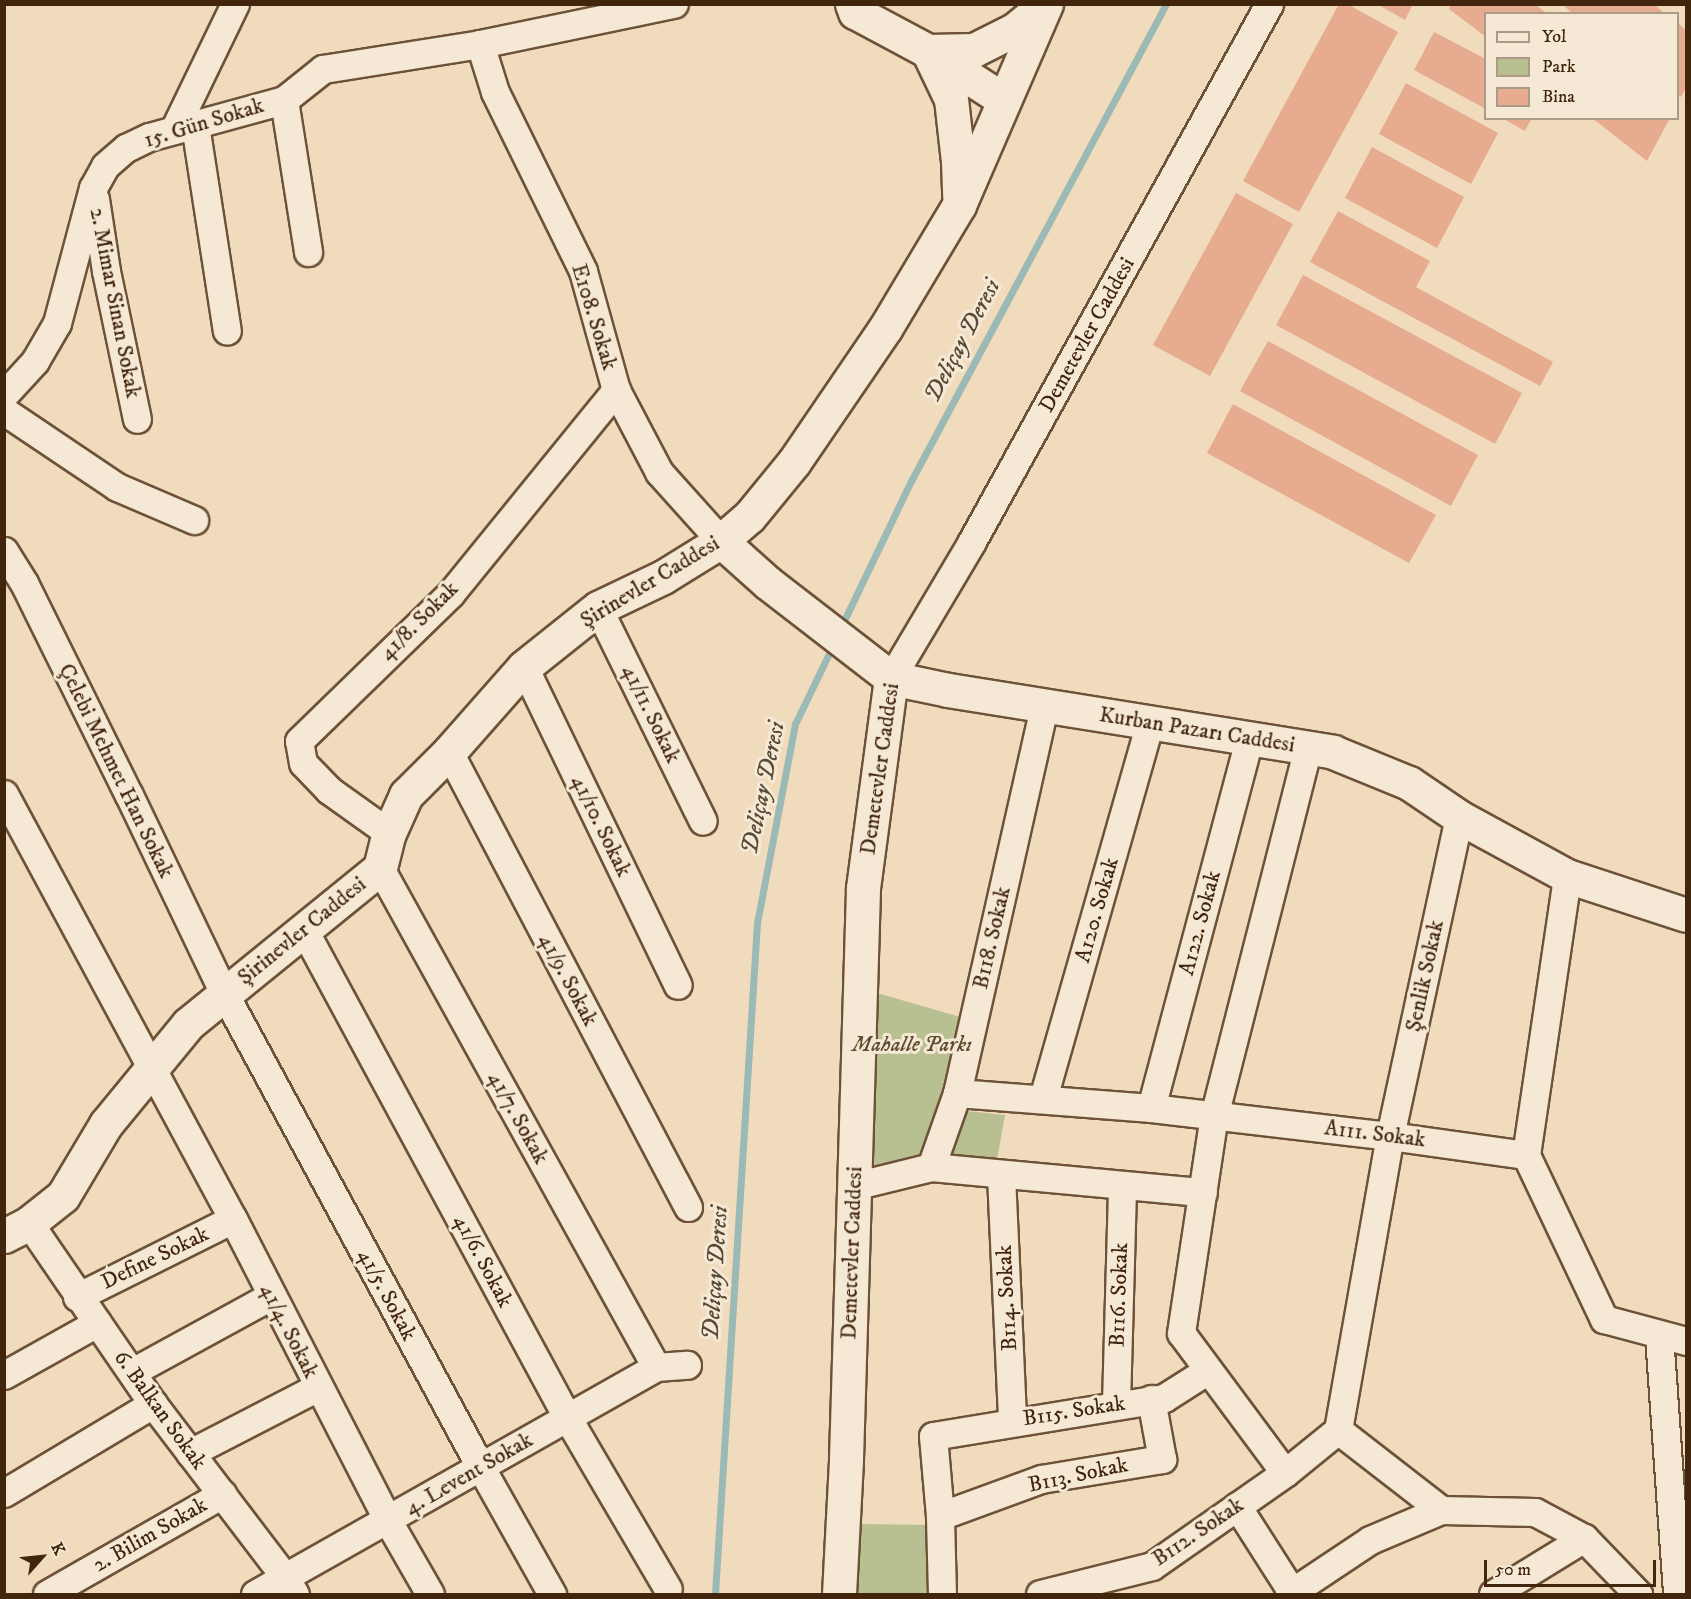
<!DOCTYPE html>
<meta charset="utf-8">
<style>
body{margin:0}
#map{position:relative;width:1691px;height:1599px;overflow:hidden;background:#f0dbbd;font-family:"IM FELL DW Pica",serif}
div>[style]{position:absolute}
.green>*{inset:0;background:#b8c092}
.stream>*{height:7px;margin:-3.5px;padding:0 3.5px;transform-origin:3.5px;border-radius:3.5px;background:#9bbab6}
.building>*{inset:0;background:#e7ac90}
.roads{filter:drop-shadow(2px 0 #6d5238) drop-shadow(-2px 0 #6d5238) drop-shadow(0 2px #6d5238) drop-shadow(0 -2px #6d5238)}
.street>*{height:27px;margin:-13.5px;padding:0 13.5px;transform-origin:13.5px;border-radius:13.5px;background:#f5e8d4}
.secondary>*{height:33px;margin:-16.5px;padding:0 16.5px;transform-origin:16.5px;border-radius:16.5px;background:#f5e8d4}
span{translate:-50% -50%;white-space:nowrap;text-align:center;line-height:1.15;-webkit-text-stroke:6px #f5e8d4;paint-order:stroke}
.street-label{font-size:22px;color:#41250c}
.park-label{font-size:22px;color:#5f4c2e;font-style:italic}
.water-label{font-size:24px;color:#584a36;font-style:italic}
.frame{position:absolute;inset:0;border:6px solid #41250c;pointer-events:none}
.legend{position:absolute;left:1484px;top:12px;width:195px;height:108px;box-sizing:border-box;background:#f5e8d4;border:2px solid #ad9a84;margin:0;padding:8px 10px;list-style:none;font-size:18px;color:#41250c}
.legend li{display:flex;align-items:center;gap:12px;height:30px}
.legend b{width:30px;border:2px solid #ad9a84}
.north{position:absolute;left:12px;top:1527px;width:60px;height:60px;-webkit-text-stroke:4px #f5e8d4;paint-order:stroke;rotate:63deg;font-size:16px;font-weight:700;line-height:24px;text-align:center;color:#41250c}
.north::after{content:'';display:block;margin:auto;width:21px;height:27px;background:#41250c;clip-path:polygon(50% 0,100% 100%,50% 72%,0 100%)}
.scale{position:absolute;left:1484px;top:1560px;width:172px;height:27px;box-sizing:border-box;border:3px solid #41250c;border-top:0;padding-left:8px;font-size:18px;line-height:21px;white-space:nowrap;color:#41250c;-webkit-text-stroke:4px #f5e8d4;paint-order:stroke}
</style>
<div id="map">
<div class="green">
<i style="clip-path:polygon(874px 992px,960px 1017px,922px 1166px,868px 1173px)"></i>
<i style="clip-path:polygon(957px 1110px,1005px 1115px,996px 1165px,949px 1156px)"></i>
<i style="clip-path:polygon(860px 1524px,931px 1525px,930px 1594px,855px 1594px)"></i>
</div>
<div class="stream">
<i style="left:840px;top:629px;width:164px;rotate:-64.4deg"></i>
<i style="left:911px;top:481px;width:541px;rotate:-61.87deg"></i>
<i style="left:715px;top:1594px;width:672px;rotate:-86.42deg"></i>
<i style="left:757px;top:923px;width:203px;rotate:-79.2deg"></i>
<i style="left:795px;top:724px;width:88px;rotate:-64.3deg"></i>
</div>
<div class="building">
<i style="clip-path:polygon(1339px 4px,1347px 4px,1398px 32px,1299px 212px,1243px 181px)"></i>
<i style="clip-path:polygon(1377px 4px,1413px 4px,1405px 20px)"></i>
<i style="clip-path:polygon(1451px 4px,1535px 4px,1547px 14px,1486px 14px,1486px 37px,1449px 9px)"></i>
<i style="clip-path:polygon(1562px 4px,1654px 4px,1665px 14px,1573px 14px)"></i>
<i style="clip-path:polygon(1678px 23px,1686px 30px,1686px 87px,1681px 97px,1678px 94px)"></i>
<i style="clip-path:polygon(1434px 32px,1486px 59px,1486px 109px,1414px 70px)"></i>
<i style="clip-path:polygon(1406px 83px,1498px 133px,1471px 184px,1379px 134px)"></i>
<i style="clip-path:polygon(1502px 118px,1532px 118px,1525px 131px)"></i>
<i style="clip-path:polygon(1592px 118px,1670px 118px,1647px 161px)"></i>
<i style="clip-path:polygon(1372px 147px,1464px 197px,1437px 248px,1345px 198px)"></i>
<i style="clip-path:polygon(1236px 193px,1293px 224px,1210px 376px,1153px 345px)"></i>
<i style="clip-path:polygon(1338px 211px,1430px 261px,1416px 287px,1553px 362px,1540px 386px,1310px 262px)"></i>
<i style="clip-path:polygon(1303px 275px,1522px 393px,1495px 444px,1276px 325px)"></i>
<i style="clip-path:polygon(1268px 341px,1478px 455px,1451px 506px,1240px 391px)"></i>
<i style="clip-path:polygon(1233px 404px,1436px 515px,1409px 563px,1207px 453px)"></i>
</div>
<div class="roads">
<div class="street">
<i style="left:480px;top:44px;width:50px;rotate:72.6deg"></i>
<i style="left:495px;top:92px;width:199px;rotate:63.8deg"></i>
<i style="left:583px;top:271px;width:123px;rotate:74.5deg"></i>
<i style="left:616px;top:390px;width:93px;rotate:62.3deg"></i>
<i style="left:659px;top:472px;width:93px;rotate:48.1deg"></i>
<i style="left:284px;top:100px;width:154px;rotate:81deg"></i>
<i style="left:195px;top:125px;width:208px;rotate:81.2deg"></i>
<i style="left:174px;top:130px;width:140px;rotate:-64.2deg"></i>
<i style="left:95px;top:199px;width:73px;rotate:81.3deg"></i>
<i style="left:106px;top:271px;width:151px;rotate:78.2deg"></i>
<i style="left:4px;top:395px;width:46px;rotate:-47.6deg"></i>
<i style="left:35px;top:361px;width:44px;rotate:-59.9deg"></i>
<i style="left:57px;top:323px;width:140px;rotate:-75.1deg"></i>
<i style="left:93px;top:188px;width:25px;rotate:-61deg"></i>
<i style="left:105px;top:166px;width:28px;rotate:-41deg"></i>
<i style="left:126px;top:148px;width:25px;rotate:-26deg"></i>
<i style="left:149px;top:137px;width:140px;rotate:-15.3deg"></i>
<i style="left:284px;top:100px;width:50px;rotate:-38.5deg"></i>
<i style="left:323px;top:69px;width:159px;rotate:-9deg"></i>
<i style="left:480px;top:44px;width:198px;rotate:-11.7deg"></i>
<i style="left:4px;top:411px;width:136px;rotate:33.9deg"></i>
<i style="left:117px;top:487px;width:84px;rotate:23.2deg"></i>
<i style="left:4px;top:551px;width:38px;rotate:58deg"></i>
<i style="left:24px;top:583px;width:237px;rotate:63.7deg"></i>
<i style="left:129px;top:795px;width:220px;rotate:64.4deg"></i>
<i style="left:224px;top:993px;width:540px;rotate:61.58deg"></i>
<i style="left:481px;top:1468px;width:145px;rotate:60.6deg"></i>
<i style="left:598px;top:608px;width:237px;rotate:63.8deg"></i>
<i style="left:524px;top:667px;width:353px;rotate:64.2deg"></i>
<i style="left:891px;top:678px;width:157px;rotate:-59.3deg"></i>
<i style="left:971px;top:543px;width:616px;rotate:-61.06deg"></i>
<i style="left:449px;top:752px;width:514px;rotate:62.29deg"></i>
<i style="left:4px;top:794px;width:483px;rotate:61.7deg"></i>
<i style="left:233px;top:1219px;width:339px;rotate:62.8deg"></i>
<i style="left:388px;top:1521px;width:84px;rotate:60.1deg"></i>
<i style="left:389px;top:833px;width:74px;rotate:-144.4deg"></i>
<i style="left:329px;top:790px;width:37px;rotate:-134deg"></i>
<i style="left:303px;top:763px;width:22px;rotate:-100deg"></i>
<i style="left:299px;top:741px;width:212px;rotate:-44.2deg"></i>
<i style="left:451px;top:593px;width:262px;rotate:-50.9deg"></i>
<i style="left:380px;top:868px;width:570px;rotate:61.05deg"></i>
<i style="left:304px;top:930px;width:553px;rotate:61.63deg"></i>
<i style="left:567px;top:1417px;width:199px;rotate:59.6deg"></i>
<i style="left:957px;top:1093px;width:195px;rotate:4.4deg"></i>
<i style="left:1151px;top:1108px;width:241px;rotate:6.7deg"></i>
<i style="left:1390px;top:1136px;width:137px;rotate:8deg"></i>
<i style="left:1526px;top:1155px;width:182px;rotate:64.6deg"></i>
<i style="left:1604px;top:1319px;width:85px;rotate:15deg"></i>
<i style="left:1043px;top:1098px;width:390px;rotate:-74.1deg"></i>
<i style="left:1151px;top:1108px;width:382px;rotate:-75.1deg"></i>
<i style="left:1526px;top:1155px;width:282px;rotate:-81.6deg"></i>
<i style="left:931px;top:1167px;width:78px;rotate:-70.6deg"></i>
<i style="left:957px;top:1093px;width:397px;rotate:-77.3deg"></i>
<i style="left:1001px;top:1175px;width:246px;rotate:87.4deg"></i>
<i style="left:854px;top:1186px;width:79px;rotate:-13.9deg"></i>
<i style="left:931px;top:1167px;width:273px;rotate:5.3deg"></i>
<i style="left:29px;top:1223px;width:219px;rotate:55.6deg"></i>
<i style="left:153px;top:1404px;width:218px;rotate:52.7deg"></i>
<i style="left:285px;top:1577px;width:20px;rotate:60deg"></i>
<i style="left:77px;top:1297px;width:174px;rotate:-26.6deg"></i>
<i style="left:1659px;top:1335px;width:260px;rotate:86deg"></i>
<i style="left:132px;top:1372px;width:158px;rotate:-28.7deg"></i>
<i style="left:4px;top:1375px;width:107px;rotate:-29.2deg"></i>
<i style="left:1116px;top:1404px;width:218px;rotate:-88.4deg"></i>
<i style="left:1338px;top:1430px;width:130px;rotate:37.8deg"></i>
<i style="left:190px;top:1453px;width:144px;rotate:-27.3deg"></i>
<i style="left:1285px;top:1473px;width:174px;rotate:-126.6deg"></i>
<i style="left:1181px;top:1333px;width:219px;rotate:-81.4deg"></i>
<i style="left:1214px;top:1116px;width:380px;rotate:-75.7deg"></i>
<i style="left:4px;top:1493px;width:174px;rotate:-30.9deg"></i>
<i style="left:1237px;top:1506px;width:102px;rotate:57.4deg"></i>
<i style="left:940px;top:1516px;width:108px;rotate:-20.1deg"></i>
<i style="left:1041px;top:1479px;width:123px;rotate:-9.4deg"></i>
<i style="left:1162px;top:1459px;width:61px;rotate:-100.4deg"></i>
<i style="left:47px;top:1594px;width:202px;rotate:-29.7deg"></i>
<i style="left:255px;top:1594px;width:461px;rotate:-29.5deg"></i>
<i style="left:656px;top:1367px;width:31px;rotate:-4deg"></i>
<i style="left:942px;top:1594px;width:78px;rotate:-91.5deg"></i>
<i style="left:940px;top:1516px;width:80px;rotate:-95deg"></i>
<i style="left:933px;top:1436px;width:234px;rotate:-9.3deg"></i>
<i style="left:1164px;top:1398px;width:52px;rotate:-32.5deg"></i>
<i style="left:1040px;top:1594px;width:115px;rotate:-14deg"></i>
<i style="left:1152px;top:1566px;width:162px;rotate:-35deg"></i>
<i style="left:1285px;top:1473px;width:68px;rotate:-39.1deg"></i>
<i style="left:1338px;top:1430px;width:299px;rotate:-80deg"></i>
<i style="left:1390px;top:1136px;width:326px;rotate:-77.8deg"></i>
<i style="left:1289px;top:1594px;width:97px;rotate:-33.7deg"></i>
<i style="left:1370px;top:1540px;width:77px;rotate:-22.9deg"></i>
<i style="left:1441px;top:1510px;width:94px;rotate:1.2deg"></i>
<i style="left:1535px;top:1512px;width:55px;rotate:28deg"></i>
<i style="left:1584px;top:1538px;width:78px;rotate:46deg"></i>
<i style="left:1493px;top:1594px;width:107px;rotate:-31.6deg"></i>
</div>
<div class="secondary">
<i style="left:852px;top:4px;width:9px;rotate:69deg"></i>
<i style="left:855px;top:12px;width:83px;rotate:28.1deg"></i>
<i style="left:928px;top:51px;width:90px;rotate:32.8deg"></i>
<i style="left:928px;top:51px;width:53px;rotate:64.4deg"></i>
<i style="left:951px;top:99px;width:62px;rotate:83.6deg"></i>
<i style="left:958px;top:161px;width:36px;rotate:88deg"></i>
<i style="left:928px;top:51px;width:46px;rotate:-1.2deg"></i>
<i style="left:974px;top:50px;width:45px;rotate:-26.6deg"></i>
<i style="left:1014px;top:30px;width:38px;rotate:-39deg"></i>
<i style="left:721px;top:541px;width:63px;rotate:41.8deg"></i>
<i style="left:768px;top:583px;width:155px;rotate:37.7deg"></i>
<i style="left:891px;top:678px;width:58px;rotate:11.9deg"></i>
<i style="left:948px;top:690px;width:390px;rotate:9.1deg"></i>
<i style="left:1333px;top:752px;width:82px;rotate:22.2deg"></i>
<i style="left:1409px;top:783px;width:60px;rotate:34.2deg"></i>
<i style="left:1459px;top:817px;width:123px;rotate:28.6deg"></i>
<i style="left:1567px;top:876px;width:125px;rotate:18.1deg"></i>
<i style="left:4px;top:1236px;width:28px;rotate:-27deg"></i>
<i style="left:29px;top:1223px;width:43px;rotate:-38.5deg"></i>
<i style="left:63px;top:1196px;width:84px;rotate:-59.2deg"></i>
<i style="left:106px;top:1124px;width:129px;rotate:-50.6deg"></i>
<i style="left:188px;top:1024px;width:247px;rotate:-39.1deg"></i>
<i style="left:380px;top:868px;width:36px;rotate:-76deg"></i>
<i style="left:389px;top:833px;width:42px;rotate:-65.9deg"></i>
<i style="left:406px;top:795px;width:61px;rotate:-45deg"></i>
<i style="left:449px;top:752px;width:113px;rotate:-48.6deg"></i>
<i style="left:524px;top:667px;width:95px;rotate:-38.6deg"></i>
<i style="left:598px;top:608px;width:72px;rotate:-25.5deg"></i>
<i style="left:663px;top:577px;width:68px;rotate:-31.8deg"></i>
<i style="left:721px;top:541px;width:37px;rotate:-41deg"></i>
<i style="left:749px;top:517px;width:71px;rotate:-50.7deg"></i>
<i style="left:794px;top:462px;width:163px;rotate:-55.7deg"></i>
<i style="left:886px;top:327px;width:142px;rotate:-59.1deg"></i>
<i style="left:959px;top:205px;width:219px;rotate:-66.6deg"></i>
<i style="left:839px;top:1594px;width:135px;rotate:-87deg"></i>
<i style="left:846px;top:1459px;width:571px;rotate:-88.29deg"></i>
<i style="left:863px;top:888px;width:212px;rotate:-82.4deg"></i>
</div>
</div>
<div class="street-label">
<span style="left:204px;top:123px;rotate:-17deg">15. Gün Sokak</span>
<span style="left:115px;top:303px;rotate:79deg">2. Mimar Sinan Sokak</span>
<span style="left:594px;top:317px;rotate:73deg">E108. Sokak</span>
<span style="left:1087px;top:335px;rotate:-61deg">Demetevler Caddesi</span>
<span style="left:650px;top:582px;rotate:-31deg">Şirinevler Caddesi</span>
<span style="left:419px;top:621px;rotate:-45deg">41/8. Sokak</span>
<span style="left:651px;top:714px;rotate:64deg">41/11. Sokak</span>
<span style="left:1197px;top:730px;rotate:9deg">Kurban Pazarı Caddesi</span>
<span style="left:880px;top:769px;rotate:-82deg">Demetevler Caddesi</span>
<span style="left:116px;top:771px;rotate:64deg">Çelebi Mehmet Han Sokak</span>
<span style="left:601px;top:826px;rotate:64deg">41/10. Sokak</span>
<span style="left:1097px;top:910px;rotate:-74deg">A120. Sokak</span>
<span style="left:1200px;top:923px;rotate:-75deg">A122. Sokak</span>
<span style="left:302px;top:931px;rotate:-39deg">Şirinevler Caddesi</span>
<span style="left:992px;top:938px;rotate:-77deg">B118. Sokak</span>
<span style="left:1425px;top:976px;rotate:-78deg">Şenlik Sokak</span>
<span style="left:568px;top:980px;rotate:62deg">41/9. Sokak</span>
<span style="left:518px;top:1118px;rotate:61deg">41/7. Sokak</span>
<span style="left:1375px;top:1134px;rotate:7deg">A111. Sokak</span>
<span style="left:852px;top:1253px;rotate:-88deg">Demetevler Caddesi</span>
<span style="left:155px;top:1258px;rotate:-26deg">Define Sokak</span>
<span style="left:483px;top:1261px;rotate:62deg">41/6. Sokak</span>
<span style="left:387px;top:1295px;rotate:62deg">41/5. Sokak</span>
<span style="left:1119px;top:1295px;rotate:-88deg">B116. Sokak</span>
<span style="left:1007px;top:1298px;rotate:-93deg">B114. Sokak</span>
<span style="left:289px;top:1331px;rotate:63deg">41/4. Sokak</span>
<span style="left:160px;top:1410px;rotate:54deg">6. Balkan Sokak</span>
<span style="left:1074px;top:1411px;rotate:-9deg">B115. Sokak</span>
<span style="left:469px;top:1474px;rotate:-30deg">4. Levent Sokak</span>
<span style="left:1078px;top:1475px;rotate:-12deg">B113. Sokak</span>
<span style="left:1198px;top:1532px;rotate:-34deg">B112. Sokak</span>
<span style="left:150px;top:1535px;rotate:-30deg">2. Bilim Sokak</span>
</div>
<div class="park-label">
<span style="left:912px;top:1045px">Mahalle Parkı</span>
</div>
<div class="water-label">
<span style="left:963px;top:341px;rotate:-62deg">Deliçay Deresi</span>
<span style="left:764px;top:788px;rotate:-78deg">Deliçay Deresi</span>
<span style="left:716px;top:1273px;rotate:-86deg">Deliçay Deresi</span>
</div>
<div class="frame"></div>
<ul class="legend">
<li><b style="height:8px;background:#f5e8d4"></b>Yol</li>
<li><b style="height:16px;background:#b8c092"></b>Park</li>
<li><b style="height:16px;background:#e7ac90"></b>Bina</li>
</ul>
<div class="north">K</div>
<div class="scale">50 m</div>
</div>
